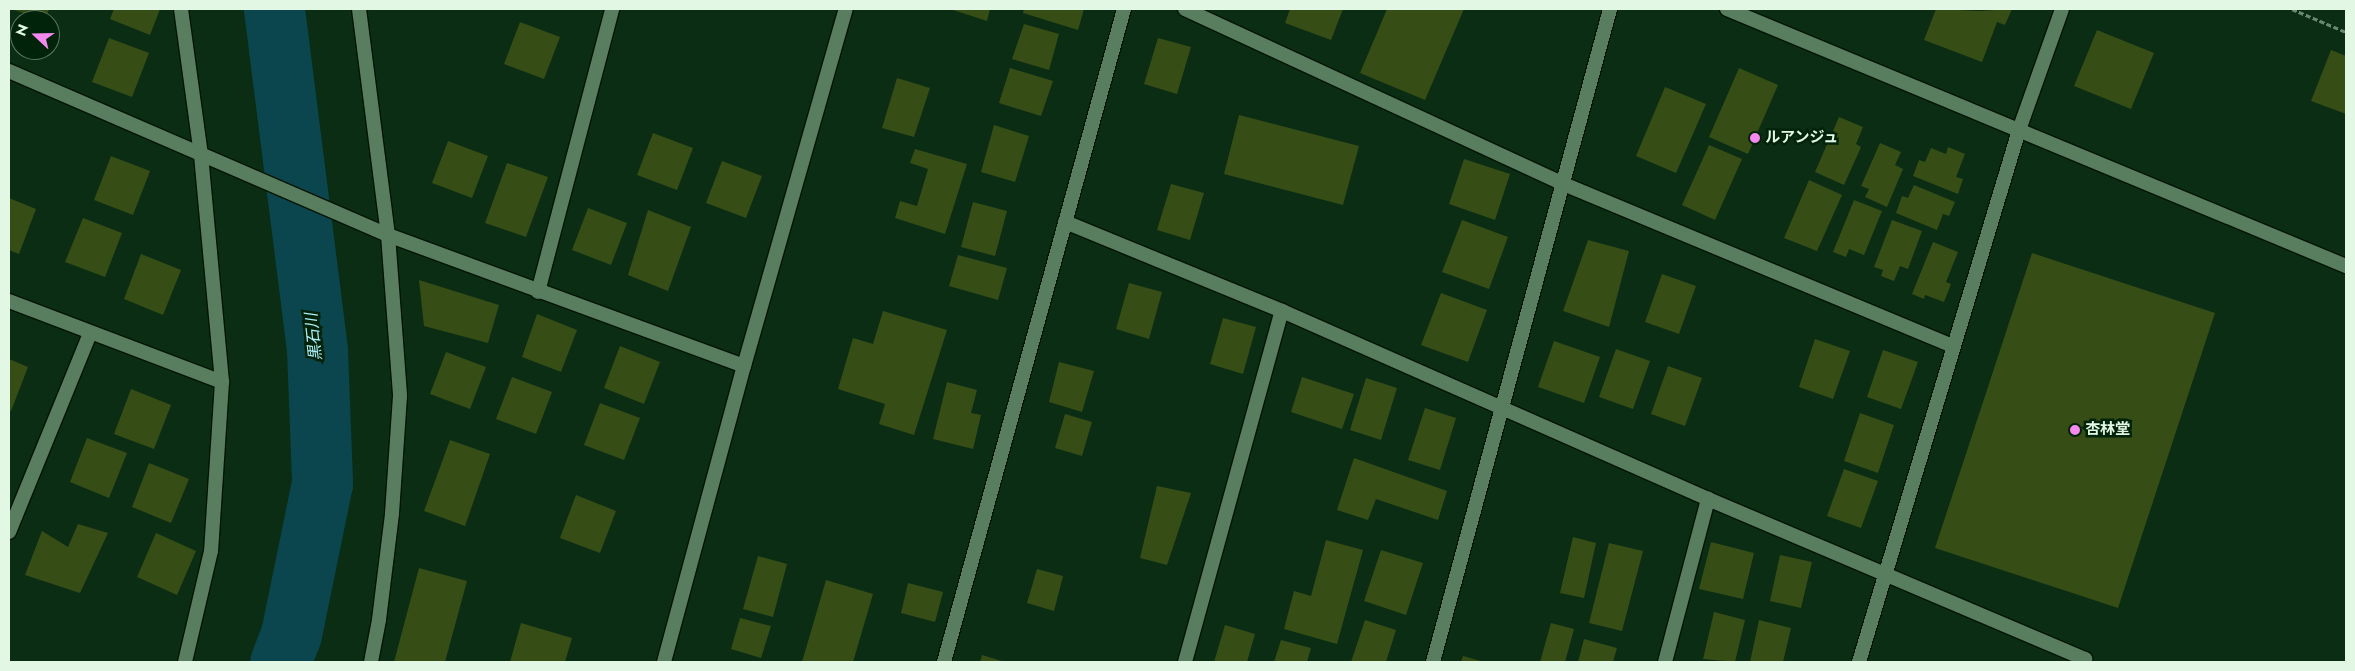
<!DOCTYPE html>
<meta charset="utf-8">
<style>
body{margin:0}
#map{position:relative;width:2355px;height:671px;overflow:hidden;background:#0a2d14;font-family:Jost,"Noto Sans JP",sans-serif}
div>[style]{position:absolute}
.river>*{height:61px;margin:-30.5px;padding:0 30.5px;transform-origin:30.5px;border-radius:30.5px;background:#0b454d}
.building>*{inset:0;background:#364d16}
.path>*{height:3px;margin-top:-1.5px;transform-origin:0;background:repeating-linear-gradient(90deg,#6a8771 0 5px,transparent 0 7.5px)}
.roads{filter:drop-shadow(1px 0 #001403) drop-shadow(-1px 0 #001403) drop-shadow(0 1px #001403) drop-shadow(0 -1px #001403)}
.minor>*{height:14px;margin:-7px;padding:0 7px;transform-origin:7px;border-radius:7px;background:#597d5f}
.tertiary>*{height:14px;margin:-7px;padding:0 7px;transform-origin:7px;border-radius:7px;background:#597d5f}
.dots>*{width:14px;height:14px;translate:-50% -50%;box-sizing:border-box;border:2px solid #01230a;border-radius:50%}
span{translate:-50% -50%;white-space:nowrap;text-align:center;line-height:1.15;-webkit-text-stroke:5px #01230a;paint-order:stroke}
.poi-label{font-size:15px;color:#e3f7e5;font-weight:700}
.left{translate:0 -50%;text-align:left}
.water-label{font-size:16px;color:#acf0fc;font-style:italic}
.frame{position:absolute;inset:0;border:10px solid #e3f7e5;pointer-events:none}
.north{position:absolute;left:10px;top:10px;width:50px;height:50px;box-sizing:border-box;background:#01230a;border:1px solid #5b7862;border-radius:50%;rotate:291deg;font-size:14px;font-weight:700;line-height:20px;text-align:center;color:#e3f7e5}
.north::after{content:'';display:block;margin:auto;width:18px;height:22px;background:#f589ee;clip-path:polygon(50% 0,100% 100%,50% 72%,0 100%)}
</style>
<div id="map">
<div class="river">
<i style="left:274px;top:9px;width:344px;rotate:82.8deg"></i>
<i style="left:317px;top:350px;width:133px;rotate:87.8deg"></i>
<i style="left:322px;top:483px;width:154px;rotate:101.6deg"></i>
<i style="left:291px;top:634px;width:30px;rotate:111deg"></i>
</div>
<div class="building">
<i style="clip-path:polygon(11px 9px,49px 9px,45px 20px)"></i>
<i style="clip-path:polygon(114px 9px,160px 9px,150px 35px,110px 19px)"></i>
<i style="clip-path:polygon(950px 9px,990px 9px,987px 21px)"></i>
<i style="clip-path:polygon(1024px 9px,1084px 9px,1078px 30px,1023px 13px)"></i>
<i style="clip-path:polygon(1290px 9px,1343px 9px,1331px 40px,1285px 23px)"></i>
<i style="clip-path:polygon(1387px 9px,1464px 9px,1425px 100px,1360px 73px)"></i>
<i style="clip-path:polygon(1936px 9px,1979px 11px,2012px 9px,2005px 25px,1997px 22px,1982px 62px,1924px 40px)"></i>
<i style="clip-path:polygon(520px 22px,560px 37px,544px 79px,504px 64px)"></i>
<i style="clip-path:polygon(1024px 24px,1059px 34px,1049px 70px,1012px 59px)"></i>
<i style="clip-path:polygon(2097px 30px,2154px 53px,2131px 109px,2074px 86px)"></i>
<i style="clip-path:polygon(109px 38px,149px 53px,132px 97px,92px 82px)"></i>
<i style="clip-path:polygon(1158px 38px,1191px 47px,1177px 94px,1144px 84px)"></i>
<i style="clip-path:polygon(2331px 50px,2346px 56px,2346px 114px,2311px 101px)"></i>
<i style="clip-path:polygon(1010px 68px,1053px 81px,1041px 116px,999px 103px)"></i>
<i style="clip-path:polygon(1739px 68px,1778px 85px,1748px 154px,1709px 137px)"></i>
<i style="clip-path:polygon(897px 78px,930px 88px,914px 137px,882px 128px)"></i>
<i style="clip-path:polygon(1665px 87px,1706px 104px,1676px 173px,1636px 156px)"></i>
<i style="clip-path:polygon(1239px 115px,1359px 146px,1343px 205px,1224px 174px)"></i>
<i style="clip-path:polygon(1839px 117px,1863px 127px,1856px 144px,1861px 147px,1844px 185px,1815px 172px)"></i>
<i style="clip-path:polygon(994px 125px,1029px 136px,1015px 182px,981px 172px)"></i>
<i style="clip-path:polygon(653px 133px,693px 148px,677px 190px,637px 175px)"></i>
<i style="clip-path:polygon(448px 141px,488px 156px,472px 198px,432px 183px)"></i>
<i style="clip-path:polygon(1880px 143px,1901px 152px,1895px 165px,1903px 169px,1887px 207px,1865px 197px,1869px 189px,1861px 186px)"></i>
<i style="clip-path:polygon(1709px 145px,1742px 159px,1715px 220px,1682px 205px)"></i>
<i style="clip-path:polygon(1948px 147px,1965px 154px,1956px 177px,1963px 179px,1958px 194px,1913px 176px,1919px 160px,1925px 162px,1931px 148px,1946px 154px)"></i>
<i style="clip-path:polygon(915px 149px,967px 164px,945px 234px,895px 218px,900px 201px,917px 206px,928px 169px,910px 163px)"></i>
<i style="clip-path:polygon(111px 156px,150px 171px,133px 215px,94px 200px)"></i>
<i style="clip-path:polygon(1464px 159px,1510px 174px,1495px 220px,1449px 204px)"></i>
<i style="clip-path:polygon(722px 161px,762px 176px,746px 218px,706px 203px)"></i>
<i style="clip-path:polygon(507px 163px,548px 177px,526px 237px,485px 223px)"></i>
<i style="clip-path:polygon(1809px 180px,1842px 195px,1817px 251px,1784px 238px)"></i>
<i style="clip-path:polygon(1171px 184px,1204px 193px,1190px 240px,1157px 230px)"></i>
<i style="clip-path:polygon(1914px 185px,1955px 202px,1949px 216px,1943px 214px,1937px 230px,1896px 213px,1902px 196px,1908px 198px)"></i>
<i style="clip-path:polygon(9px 198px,36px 209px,19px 254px,9px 250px)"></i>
<i style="clip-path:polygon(1854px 200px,1882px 211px,1864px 255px,1849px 249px,1846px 257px,1833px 252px)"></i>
<i style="clip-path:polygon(973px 202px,1007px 211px,995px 256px,961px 247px)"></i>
<i style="clip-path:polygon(588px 208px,627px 223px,611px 265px,572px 250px)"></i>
<i style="clip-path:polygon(648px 210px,691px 227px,668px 291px,628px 275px)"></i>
<i style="clip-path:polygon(83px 218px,122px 233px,105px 277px,65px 262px)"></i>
<i style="clip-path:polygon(1462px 220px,1508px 237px,1489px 289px,1442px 272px)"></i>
<i style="clip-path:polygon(1892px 220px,1922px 231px,1908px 269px,1900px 266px,1894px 281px,1881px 276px,1883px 270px,1874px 267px)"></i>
<i style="clip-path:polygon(1588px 240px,1629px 251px,1609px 327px,1563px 311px)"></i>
<i style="clip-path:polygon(1933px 242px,1958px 252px,1946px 282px,1951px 284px,1944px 302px,1925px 295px,1924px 299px,1912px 294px)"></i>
<i style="clip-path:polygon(2032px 253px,2215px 313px,2118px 608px,1935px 548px)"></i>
<i style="clip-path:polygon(141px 254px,181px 270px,163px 315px,124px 299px)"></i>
<i style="clip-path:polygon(958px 255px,1007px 268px,998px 300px,949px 286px)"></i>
<i style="clip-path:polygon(1662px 274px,1696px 286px,1679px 334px,1645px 322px)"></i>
<i style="clip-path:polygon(419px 280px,499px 305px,488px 343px,424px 326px)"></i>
<i style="clip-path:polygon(1129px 283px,1162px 292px,1149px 339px,1116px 329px)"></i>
<i style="clip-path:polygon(1441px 293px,1487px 310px,1468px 362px,1421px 345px)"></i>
<i style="clip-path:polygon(883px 311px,947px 330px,914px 435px,879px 424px,885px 404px,838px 389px,853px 338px,873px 344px)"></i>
<i style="clip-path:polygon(537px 314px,577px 330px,561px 372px,522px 357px)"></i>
<i style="clip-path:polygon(1223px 318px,1256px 327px,1243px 374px,1210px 364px)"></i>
<i style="clip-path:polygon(1815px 339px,1850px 351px,1833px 399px,1799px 387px)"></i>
<i style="clip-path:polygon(1554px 341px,1600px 357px,1584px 403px,1538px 387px)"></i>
<i style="clip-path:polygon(620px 346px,660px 362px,644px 404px,604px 388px)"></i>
<i style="clip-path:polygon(1616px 349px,1650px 361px,1633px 409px,1599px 397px)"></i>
<i style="clip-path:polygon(1883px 350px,1918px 362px,1901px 409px,1867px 397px)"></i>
<i style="clip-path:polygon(446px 352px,486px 367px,470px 409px,430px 394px)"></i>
<i style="clip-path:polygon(9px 359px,28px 367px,11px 411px,9px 410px)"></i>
<i style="clip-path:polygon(1059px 362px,1094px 371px,1082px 412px,1049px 402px)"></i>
<i style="clip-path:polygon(1668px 366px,1702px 378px,1685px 426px,1651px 414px)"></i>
<i style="clip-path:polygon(512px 377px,552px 392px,536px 434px,496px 419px)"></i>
<i style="clip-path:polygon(1302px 377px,1354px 394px,1342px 429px,1291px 412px)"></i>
<i style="clip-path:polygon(1366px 378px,1397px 388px,1381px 440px,1350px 430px)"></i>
<i style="clip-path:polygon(947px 382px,977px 390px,971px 413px,981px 415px,973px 449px,933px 439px)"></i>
<i style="clip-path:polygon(131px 389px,171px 405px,154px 449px,114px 434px)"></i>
<i style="clip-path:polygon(600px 403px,640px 418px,624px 460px,584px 445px)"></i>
<i style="clip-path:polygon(1425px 408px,1456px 418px,1440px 470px,1408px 460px)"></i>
<i style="clip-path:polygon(1860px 413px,1894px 425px,1878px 473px,1844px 461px)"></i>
<i style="clip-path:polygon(1065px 414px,1092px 422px,1082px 456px,1055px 448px)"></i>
<i style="clip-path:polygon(87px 438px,127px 453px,109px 498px,70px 482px)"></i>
<i style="clip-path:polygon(450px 440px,490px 454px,465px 526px,424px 511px)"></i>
<i style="clip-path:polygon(1354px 458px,1447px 491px,1438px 520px,1376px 499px,1368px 520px,1337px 510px)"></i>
<i style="clip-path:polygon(149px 463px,189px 479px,171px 523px,132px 507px)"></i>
<i style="clip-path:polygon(1844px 469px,1878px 481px,1861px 528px,1827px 516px)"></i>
<i style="clip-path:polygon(1157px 486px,1191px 493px,1167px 565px,1140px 558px)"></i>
<i style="clip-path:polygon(576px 495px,616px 511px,600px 553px,560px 538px)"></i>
<i style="clip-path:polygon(78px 524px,108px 533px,80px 593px,25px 575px,42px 531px,68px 547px)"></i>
<i style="clip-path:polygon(156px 533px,196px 551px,177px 595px,137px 577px)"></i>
<i style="clip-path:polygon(1573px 537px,1596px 543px,1584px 598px,1560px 593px)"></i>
<i style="clip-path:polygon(1326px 540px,1363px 550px,1337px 644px,1284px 629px,1294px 591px,1311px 596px)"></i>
<i style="clip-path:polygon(1711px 542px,1754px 553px,1743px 599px,1699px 589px)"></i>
<i style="clip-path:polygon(1609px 543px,1643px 551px,1622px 631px,1589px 623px)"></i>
<i style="clip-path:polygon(1381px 550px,1423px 563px,1406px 615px,1364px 601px)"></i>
<i style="clip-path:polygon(1780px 555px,1812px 562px,1801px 608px,1770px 601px)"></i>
<i style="clip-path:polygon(758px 556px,787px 564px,773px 617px,743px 609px)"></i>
<i style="clip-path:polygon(419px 568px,467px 581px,445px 662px,394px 662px)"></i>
<i style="clip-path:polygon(1037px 569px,1063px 576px,1054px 611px,1027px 603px)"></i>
<i style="clip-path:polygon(826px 580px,873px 594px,853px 662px,802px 662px)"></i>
<i style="clip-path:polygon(908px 583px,943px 592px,935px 622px,901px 613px)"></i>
<i style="clip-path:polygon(1714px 612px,1745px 620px,1735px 662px,1703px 659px)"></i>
<i style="clip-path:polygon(740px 618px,771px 626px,761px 658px,731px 649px)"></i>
<i style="clip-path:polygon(1365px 620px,1396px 630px,1386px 662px,1351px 662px)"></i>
<i style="clip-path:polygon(1759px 620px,1791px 628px,1783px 662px,1750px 662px)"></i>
<i style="clip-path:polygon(521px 623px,572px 638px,565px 662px,510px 662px)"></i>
<i style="clip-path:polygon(1551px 623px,1574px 629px,1565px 662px,1540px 662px)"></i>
<i style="clip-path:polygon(1225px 625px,1255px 634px,1247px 662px,1214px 662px)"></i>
<i style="clip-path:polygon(1584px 639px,1617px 648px,1613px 662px,1578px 662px)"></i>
<i style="clip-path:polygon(1281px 640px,1311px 648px,1307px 662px,1274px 662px)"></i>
<i style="clip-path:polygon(982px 655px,1005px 662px,980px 662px)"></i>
<i style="clip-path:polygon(1463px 656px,1484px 662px,1461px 662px)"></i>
</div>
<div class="path">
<i style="left:2292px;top:9px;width:59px;rotate:23.1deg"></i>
</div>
<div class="roads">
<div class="minor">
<i style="left:181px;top:9px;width:147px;rotate:82.2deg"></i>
<i style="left:201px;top:155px;width:228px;rotate:84.7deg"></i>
<i style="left:222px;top:382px;width:169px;rotate:93.7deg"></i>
<i style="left:211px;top:551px;width:114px;rotate:103.2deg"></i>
<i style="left:359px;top:9px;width:228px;rotate:82.7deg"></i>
<i style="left:388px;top:235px;width:161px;rotate:85.7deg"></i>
<i style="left:400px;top:396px;width:118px;rotate:93.9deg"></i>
<i style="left:392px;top:514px;width:107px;rotate:97deg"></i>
<i style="left:379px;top:620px;width:43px;rotate:100.8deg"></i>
<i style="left:1185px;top:9px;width:414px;rotate:24.8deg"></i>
<i style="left:1561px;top:183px;width:424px;rotate:22.6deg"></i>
<i style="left:1065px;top:222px;width:235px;rotate:22.3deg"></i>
<i style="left:1282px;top:311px;width:466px;rotate:23.8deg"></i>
<i style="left:1708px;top:499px;width:410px;rotate:23deg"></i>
<i style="left:2085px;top:659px;width:3px;rotate:108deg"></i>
<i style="left:538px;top:292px;width:293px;rotate:-75.3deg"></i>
<i style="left:9px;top:301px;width:228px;rotate:20.8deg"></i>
<i style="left:9px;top:532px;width:214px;rotate:-67.8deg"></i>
<i style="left:944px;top:662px;width:677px;rotate:-74.59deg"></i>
<i style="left:1185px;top:662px;width:364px;rotate:-74.6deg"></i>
<i style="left:1433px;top:662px;width:677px;rotate:-74.83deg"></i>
<i style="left:1665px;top:662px;width:169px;rotate:-75.2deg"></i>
<i style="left:1859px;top:662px;width:556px;rotate:-73.26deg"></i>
<i style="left:2019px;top:130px;width:128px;rotate:-70.4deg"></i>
</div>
<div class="tertiary">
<i style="left:1727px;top:9px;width:670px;rotate:22.55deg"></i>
<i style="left:9px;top:71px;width:413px;rotate:23.4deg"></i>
<i style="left:388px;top:235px;width:379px;rotate:20.2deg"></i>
<i style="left:664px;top:662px;width:307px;rotate:-74.9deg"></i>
<i style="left:744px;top:366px;width:371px;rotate:-74.1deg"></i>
</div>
</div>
<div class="dots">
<i style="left:1755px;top:138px;background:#f589ee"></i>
<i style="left:2075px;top:430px;background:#f589ee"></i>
</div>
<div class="poi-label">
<span class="left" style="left:1765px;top:138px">ルアンジュ</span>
<span class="left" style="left:2085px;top:430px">杏林堂</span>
</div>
<div class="water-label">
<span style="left:314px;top:337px;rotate:-96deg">黒石川</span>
</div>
<div class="frame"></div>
<div class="north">N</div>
</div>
